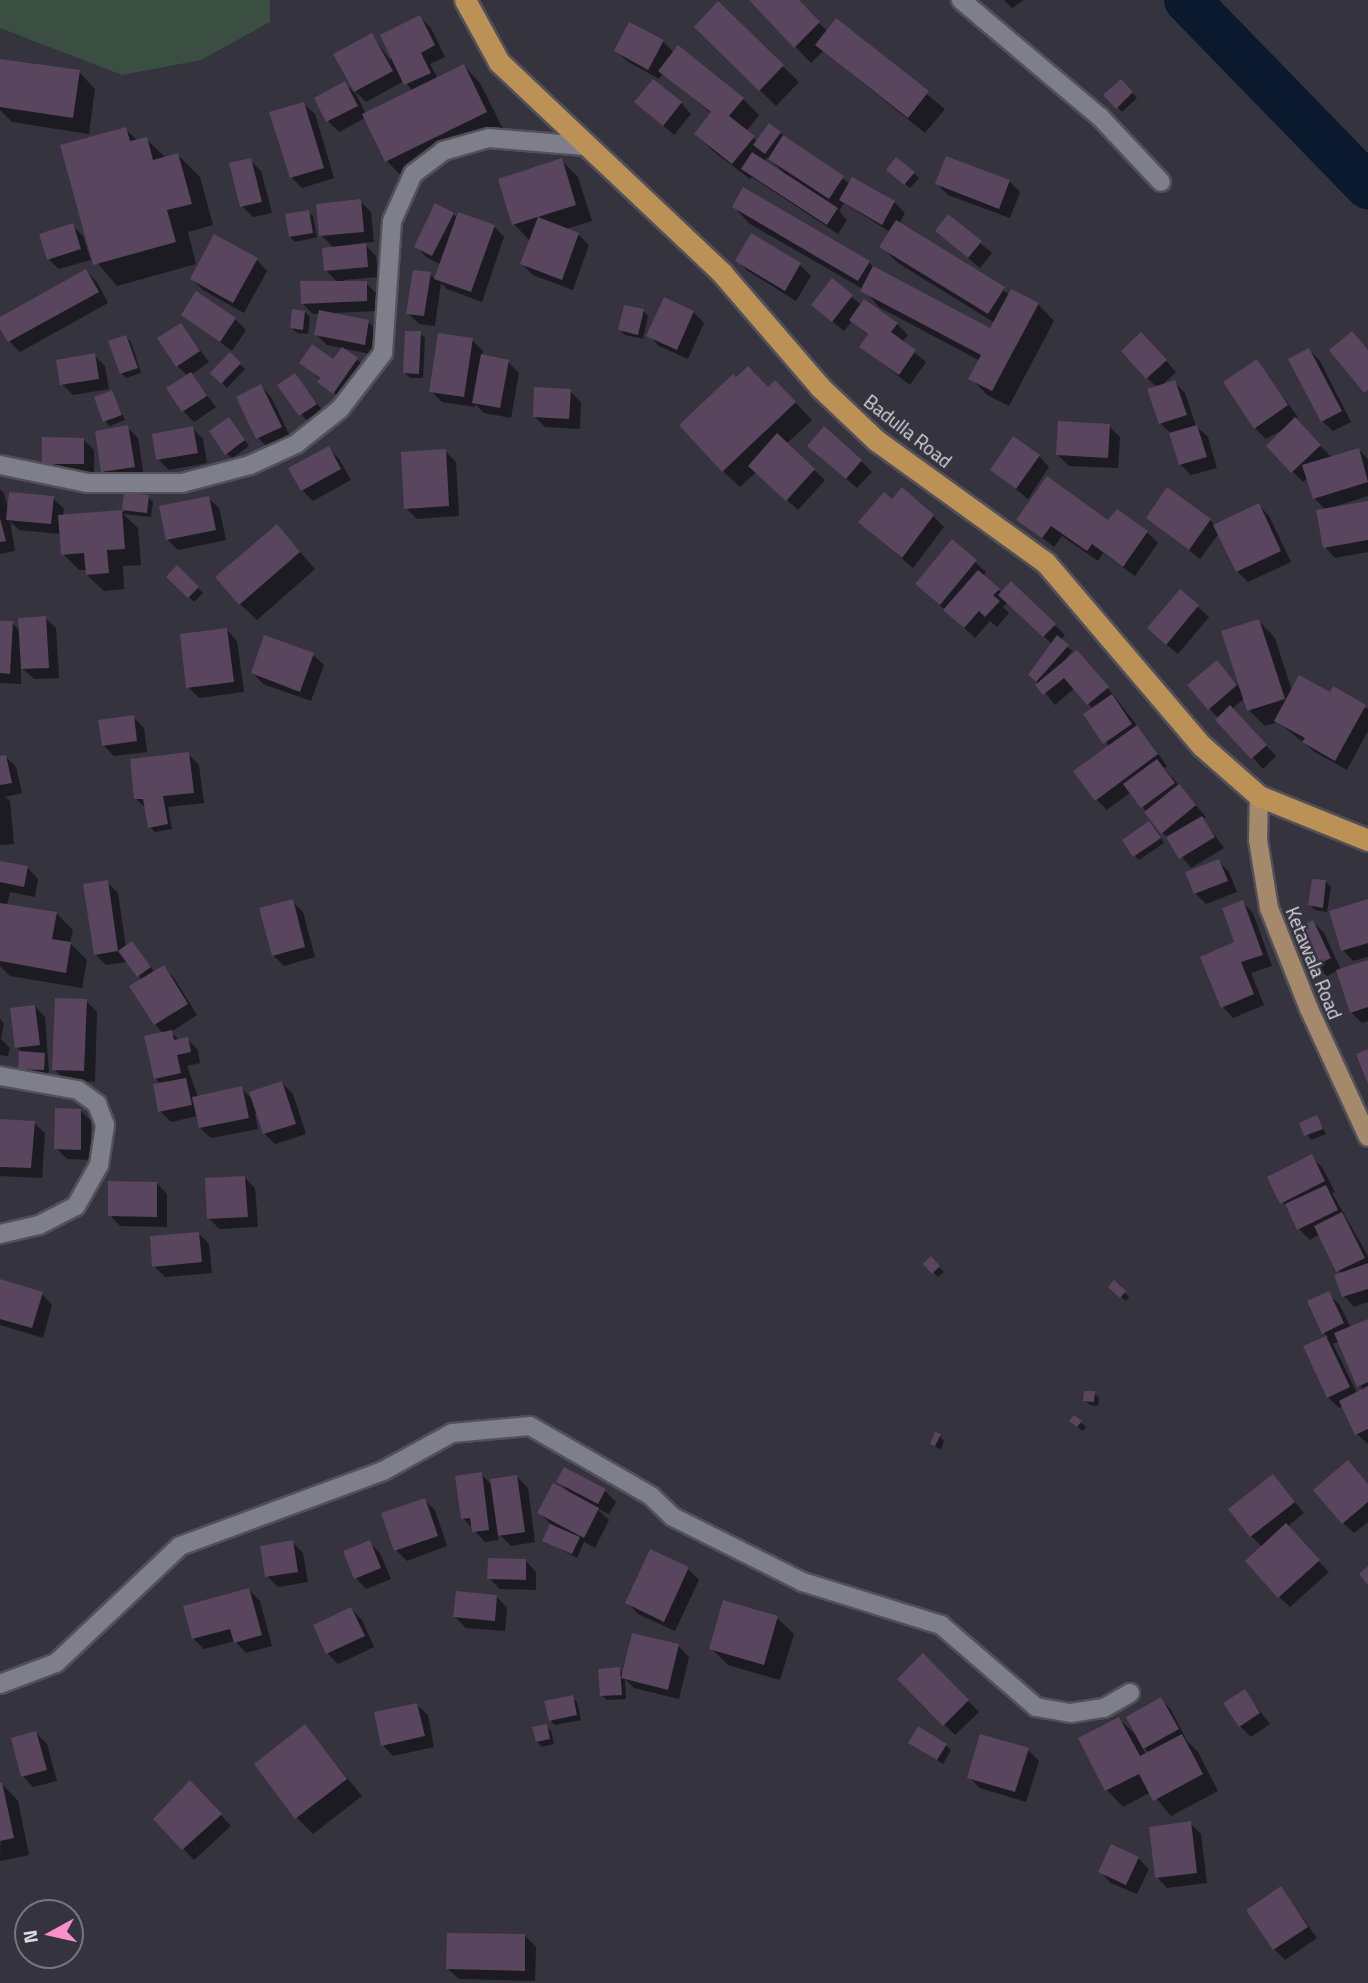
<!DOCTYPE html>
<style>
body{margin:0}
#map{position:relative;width:1368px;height:1983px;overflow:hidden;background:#34333e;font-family:"Titillium Web",sans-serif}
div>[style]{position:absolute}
.green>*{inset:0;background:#3a4e42}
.shadow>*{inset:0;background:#0007}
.river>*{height:46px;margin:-23px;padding:0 23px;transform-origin:23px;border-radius:23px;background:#0b192f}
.building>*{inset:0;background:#5a455e}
.roads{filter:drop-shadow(2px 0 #525059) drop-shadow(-2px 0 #525059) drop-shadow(0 2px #525059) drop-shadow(0 -2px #525059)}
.minor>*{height:18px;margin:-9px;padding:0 9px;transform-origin:9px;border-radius:9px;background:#7f7e8b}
.major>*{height:18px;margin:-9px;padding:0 9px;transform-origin:9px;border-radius:9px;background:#a4896b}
.highway>*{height:21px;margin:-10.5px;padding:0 10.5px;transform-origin:10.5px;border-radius:10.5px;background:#bc9155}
span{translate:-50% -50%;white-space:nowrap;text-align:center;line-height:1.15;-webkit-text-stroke:5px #34333e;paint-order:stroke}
.street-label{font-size:19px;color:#dcdbe2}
.north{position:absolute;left:14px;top:1899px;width:70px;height:70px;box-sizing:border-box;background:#34333e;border:2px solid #777680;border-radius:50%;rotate:262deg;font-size:19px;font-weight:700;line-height:28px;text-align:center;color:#dcdbe2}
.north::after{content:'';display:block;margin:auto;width:24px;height:32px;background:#f890cc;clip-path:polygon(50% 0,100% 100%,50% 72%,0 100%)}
</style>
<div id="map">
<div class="green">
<i style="clip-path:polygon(0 0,270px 0,270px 22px,201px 60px,122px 75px,0 28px)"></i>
</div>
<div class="shadow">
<i style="clip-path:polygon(751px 0,797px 0,828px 32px,836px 20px,945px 109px,925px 133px,823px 51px,811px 63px)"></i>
<i style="clip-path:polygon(1004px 0,1024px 0,1012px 8px)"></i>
<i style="clip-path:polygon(718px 4px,799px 82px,776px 106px,696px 27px)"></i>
<i style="clip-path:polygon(420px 17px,431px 28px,445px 57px,430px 64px,438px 79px,464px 66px,480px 83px,503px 129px,403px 178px,387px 161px,365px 118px,339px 132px,328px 121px,316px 99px,345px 84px,356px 94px,366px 114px,413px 91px,404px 81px,366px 102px,355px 91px,372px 35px,390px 60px)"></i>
<i style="clip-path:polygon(evenodd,663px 41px,674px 53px,743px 99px,759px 115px,746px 132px,758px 142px,780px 133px,850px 184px,894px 202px,905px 213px,899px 224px,1010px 295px,1038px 304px,1054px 321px,1009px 406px,987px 395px,971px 378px,980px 361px,879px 307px,863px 289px,750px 224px,734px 207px,869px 262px,877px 271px,991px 330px,995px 323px,898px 263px,881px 246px,890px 232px,844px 203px,839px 211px,847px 220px,838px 234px,752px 177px,750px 179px,713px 151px,696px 134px,712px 114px,663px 73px,659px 79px,627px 61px,616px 51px,663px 41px,768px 157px,784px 173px,764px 162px,768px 157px)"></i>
<i style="clip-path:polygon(79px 72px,95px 89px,89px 134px,12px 122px,0 110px,0 73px)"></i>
<i style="clip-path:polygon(1121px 81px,1137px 98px,1122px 112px,1106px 95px)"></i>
<i style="clip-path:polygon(636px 102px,681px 103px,691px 114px,674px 135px)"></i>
<i style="clip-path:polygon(304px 104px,315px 114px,334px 178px,302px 188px,291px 177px)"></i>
<i style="clip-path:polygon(125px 129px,138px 141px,146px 139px,166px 158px,178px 155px,200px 177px,213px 225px,188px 232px,196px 264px,117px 286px,94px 259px,59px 269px,48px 259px,72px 225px,83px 236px,90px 258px,93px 257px)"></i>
<i style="clip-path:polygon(250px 160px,261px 171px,272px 213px,253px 217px,242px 206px)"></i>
<i style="clip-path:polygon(561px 160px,578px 177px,592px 221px,566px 229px,578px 234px,589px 245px,573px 290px,533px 275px,522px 264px,530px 241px,514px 224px)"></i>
<i style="clip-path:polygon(914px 173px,919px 178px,910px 188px,893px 175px)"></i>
<i style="clip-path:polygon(1009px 181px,1020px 192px,1010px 218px,948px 195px,937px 184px)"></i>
<i style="clip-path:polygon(360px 201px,371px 212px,374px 242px,363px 243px,376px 256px,378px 277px,344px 280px,345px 283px,366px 283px,377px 294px,377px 311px,332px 313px,368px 322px,379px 332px,375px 355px,327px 345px,316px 334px,320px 314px,313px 314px,302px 303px,338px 283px,326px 270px,334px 248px,321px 235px)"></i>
<i style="clip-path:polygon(308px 212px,313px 216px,317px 237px,295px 242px,290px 237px)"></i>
<i style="clip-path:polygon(453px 214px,458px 219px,494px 226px,504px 237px,482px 302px,447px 289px,441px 283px,435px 326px,419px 324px,408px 313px,430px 274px,436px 280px,441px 265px,426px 257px,416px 246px)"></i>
<i style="clip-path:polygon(948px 216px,992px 253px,980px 268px,948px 241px)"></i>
<i style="clip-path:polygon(752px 236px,800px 265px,811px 276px,796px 301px,748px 271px,737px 261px)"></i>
<i style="clip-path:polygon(257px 260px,267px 271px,244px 313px,203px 290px,192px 279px)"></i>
<i style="clip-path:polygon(86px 271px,97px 282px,108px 303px,20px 352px,9px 341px,0 319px)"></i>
<i style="clip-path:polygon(832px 280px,861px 305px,897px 324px,908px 335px,902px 342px,926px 362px,910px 385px,861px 347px,869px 336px,852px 321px,844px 331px,813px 305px)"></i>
<i style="clip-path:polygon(643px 311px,648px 316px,643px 339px,625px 335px,620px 330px)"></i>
<i style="clip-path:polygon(305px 312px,310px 317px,308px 334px,297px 333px,292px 328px)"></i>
<i style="clip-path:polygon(693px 312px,704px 323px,688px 359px,659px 346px,649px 335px)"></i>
<i style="clip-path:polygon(183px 314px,235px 319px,246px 330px,232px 351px)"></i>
<i style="clip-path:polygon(181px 325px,209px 362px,191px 375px,216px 407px,194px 422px,183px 411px,188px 376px,177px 366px)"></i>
<i style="clip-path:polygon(420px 333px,425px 338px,423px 378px,410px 378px,405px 373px)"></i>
<i style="clip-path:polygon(126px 337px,131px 342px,141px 373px,126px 378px,121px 373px)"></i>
<i style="clip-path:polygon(472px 340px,483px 351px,482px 356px,508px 362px,519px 373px,511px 418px,484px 413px,475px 404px,475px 407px,442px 402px,431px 391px)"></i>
<i style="clip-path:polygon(1152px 345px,1176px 372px,1160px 387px,1174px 382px,1185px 393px,1196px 426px,1208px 437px,1217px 468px,1191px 475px,1180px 464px,1172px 434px,1161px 424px,1150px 390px,1157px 387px,1147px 378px)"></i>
<i style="clip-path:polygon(1309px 350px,1320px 361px,1351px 422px,1333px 431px,1322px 421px)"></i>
<i style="clip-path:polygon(94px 355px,105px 366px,109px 389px,73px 395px,62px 384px)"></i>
<i style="clip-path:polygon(230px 355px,245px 369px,227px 388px,212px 373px)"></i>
<i style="clip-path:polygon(357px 359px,367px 370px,345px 403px,301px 362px)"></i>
<i style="clip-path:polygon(1256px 361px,1298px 417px,1295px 419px,1332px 458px,1359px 450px,1368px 459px,1368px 496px,1333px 507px,1368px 503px,1368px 552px,1335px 558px,1325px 547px,1326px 510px,1314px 498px,1308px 478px,1303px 482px,1268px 446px,1290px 425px,1266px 439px,1255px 428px)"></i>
<i style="clip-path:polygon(295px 375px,326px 415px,311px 426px,280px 386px)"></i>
<i style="clip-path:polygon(261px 386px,271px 397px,291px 438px,269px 449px,258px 438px,238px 398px)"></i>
<i style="clip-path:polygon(768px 389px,792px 399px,812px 420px,786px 444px,825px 480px,798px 510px,756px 472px,740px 487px,723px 471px)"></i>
<i style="clip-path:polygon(570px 391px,581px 402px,580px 429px,545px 427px,534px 416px)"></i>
<i style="clip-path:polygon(112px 392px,125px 420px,110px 426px,105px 421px)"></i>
<i style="clip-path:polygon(233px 424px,249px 446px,232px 458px,227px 454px)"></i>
<i style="clip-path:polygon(1109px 426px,1120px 437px,1118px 468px,1069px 466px,1058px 455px)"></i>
<i style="clip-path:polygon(127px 427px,138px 438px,144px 477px,114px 482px,103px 471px)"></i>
<i style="clip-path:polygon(192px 428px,203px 439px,207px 463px,169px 470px,158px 459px)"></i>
<i style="clip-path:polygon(83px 439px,94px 450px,94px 475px,55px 474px,44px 463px)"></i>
<i style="clip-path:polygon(328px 448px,339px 459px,351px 480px,313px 501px,302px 490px)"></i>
<i style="clip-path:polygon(445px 451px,456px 462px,459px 516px,417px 519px,406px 508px)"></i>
<i style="clip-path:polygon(820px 456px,861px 461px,872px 472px,857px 488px)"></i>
<i style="clip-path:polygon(1039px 456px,1049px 467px,1028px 499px,992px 470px)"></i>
<i style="clip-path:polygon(0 489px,4px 493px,8px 510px,53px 498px,64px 509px,63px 516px,124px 512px,125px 495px,148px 497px,153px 502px,151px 517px,123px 514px,138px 528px,141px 565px,123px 566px,124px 589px,104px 591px,87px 575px,87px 570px,79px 570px,63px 554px,61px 534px,19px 530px,10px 521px,15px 551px,0 554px)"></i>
<i style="clip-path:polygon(208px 498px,219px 508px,226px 540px,178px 550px,167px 539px)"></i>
<i style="clip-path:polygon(892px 501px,933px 516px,944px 527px,913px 568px,871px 532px)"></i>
<i style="clip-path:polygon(1259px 505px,1269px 516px,1291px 562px,1248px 582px,1237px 571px,1219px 533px,1200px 559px,1148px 518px,1210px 520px,1215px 526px)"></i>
<i style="clip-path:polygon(1019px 519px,1109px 522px,1147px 532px,1158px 543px,1135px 576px,1103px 553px,1098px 561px,1062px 536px,1054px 547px)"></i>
<i style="clip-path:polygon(277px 526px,315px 569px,257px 620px,240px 604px)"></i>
<i style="clip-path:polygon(975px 562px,986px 572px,983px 576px,1002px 593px,1011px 583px,1065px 635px,1060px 641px,1072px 651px,1064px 661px,1088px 663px,1147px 738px,1167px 766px,1164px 768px,1206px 817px,1203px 819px,1224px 848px,1191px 868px,1131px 792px,1107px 810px,1096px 799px,1109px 747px,1093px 709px,1075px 688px,1055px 705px,1031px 675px,1052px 644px,1008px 602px,1003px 607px,1009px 613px,997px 627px,990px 621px,975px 638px,928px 594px)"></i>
<i style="clip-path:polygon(177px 567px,203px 593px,194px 602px,169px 577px)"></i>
<i style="clip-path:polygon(1180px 591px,1209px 617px,1178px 654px,1160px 639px)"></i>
<i style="clip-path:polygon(45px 618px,56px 628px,59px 678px,34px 679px,21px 667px,21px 684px,0 683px,0 623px,12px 623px,20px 631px)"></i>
<i style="clip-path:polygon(1259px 621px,1275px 638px,1292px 691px,1330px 694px,1368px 709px,1368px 731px,1347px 770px,1315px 752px,1278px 722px,1265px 726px,1249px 710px,1245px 698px,1232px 709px,1276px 756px,1263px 769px,1209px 708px,1217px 662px,1243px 691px)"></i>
<i style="clip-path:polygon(227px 630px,237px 641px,244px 692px,199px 698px,188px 687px)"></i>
<i style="clip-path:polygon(313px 655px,324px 665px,311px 701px,263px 684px,253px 673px)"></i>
<i style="clip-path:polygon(133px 717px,144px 728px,147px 752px,114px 756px,103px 745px)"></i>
<i style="clip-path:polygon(188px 754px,199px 765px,204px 803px,168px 807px,172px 829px,155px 832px,150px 827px,147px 809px,136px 799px)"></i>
<i style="clip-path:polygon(5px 756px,16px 767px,22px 793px,5px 797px,10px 801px,14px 844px,0 845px,0 758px)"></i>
<i style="clip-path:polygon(1154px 828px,1164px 843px,1139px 860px,1135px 856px)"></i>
<i style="clip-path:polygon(1218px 861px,1229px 872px,1237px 892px,1206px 904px,1195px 893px)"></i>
<i style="clip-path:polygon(0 863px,28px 868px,38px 879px,35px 897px,10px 892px,7px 905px,56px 913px,73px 930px,70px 943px,87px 960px,82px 988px,10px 976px,0 966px)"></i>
<i style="clip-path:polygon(107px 882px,118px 893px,126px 948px,137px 948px,155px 973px,164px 967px,174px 978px,197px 1015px,171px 1032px,179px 1040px,187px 1039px,198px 1050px,200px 1063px,187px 1066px,198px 1097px,241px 1088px,254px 1101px,282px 1083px,293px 1094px,306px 1134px,275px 1144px,264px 1133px,258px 1113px,255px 1114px,258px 1129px,211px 1138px,200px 1128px,198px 1116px,171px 1122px,160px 1111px,161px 1084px,155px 1078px,164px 1034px,155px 1024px,142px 980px,128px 962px,106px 965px,95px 954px)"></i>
<i style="clip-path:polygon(1326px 882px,1331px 887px,1327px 912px,1315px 910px,1310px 905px)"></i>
<i style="clip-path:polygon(292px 901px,303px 912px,315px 957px,284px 966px,273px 955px)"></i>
<i style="clip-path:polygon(1368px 901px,1368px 957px,1353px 961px,1343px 950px)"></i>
<i style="clip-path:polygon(1242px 902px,1253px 913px,1272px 966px,1251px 973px,1264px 1005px,1233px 1018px,1223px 1007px)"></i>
<i style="clip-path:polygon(1313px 922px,1324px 933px,1341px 970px,1368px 962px,1368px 1021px,1362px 1023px,1351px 1012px,1338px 970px,1327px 976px,1316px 965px)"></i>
<i style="clip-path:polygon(86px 1001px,97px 1012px,95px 1082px,65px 1080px,54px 1069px)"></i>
<i style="clip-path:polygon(35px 1006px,45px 1017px,49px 1074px,25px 1073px,20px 1068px,21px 1051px,16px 1047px)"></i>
<i style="clip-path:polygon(0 1019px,4px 1023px,1px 1039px,10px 1048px,8px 1056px,0 1055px)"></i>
<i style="clip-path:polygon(81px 1111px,91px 1121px,91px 1160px,67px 1159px,56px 1148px)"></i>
<i style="clip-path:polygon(1317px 1118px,1326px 1134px,1311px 1140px,1301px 1124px)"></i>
<i style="clip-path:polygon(0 1121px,34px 1123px,45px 1133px,42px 1178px,0 1176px)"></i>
<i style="clip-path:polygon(1311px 1157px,1322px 1167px,1335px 1192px,1332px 1193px,1368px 1256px,1368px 1302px,1354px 1307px,1344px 1296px,1341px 1274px,1320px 1234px,1310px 1240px,1299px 1229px,1269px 1178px)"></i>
<i style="clip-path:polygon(245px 1178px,255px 1188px,258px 1227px,220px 1229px,209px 1219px)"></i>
<i style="clip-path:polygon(157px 1183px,167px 1194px,167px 1227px,120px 1226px,110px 1215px)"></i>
<i style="clip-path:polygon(198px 1233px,209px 1244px,212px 1273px,165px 1277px,154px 1266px)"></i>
<i style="clip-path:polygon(931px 1259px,944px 1272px,938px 1277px,925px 1264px)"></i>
<i style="clip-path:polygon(0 1281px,42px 1294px,52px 1305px,43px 1338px,0 1325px)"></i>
<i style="clip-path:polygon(1114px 1283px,1129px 1297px,1126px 1301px,1110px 1287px)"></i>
<i style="clip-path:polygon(evenodd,1328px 1293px,1339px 1304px,1351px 1328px,1368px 1321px,1368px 1444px,1357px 1434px,1343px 1406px,1339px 1408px,1328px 1397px,1305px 1347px,1328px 1337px,1324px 1333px,1328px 1293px,1340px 1341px,1363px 1391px,1357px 1393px,1333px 1344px,1340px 1341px)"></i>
<i style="clip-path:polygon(1094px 1393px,1099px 1398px,1098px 1406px,1090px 1405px,1085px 1400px)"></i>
<i style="clip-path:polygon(1074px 1417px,1086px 1427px,1083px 1431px,1076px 1426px)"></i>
<i style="clip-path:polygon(940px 1436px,944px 1441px,941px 1450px,932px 1444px)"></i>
<i style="clip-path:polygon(565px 1470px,605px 1491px,616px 1502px,609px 1514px,596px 1508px,609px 1520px,595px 1548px,584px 1542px,577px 1558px,544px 1540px,552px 1525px,539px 1513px,570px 1493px,558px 1481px)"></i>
<i style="clip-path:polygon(481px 1474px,493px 1486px,517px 1477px,528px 1488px,535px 1542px,511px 1546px,498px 1533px,499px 1540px,485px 1542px,463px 1518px)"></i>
<i style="clip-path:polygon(1273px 1476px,1304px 1513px,1287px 1527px,1329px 1572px,1290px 1607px,1279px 1597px,1262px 1547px,1251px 1536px)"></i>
<i style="clip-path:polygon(1368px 1484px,1368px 1522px,1354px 1533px,1343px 1523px)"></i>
<i style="clip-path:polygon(424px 1500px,435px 1510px,447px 1546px,407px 1561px,396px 1550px)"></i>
<i style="clip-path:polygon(292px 1542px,303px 1553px,308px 1582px,278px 1587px,267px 1576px)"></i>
<i style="clip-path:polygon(369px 1542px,380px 1553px,391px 1579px,366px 1589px,356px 1578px)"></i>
<i style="clip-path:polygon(651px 1552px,688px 1569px,699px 1580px,675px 1631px,638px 1614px,628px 1603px)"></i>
<i style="clip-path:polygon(526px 1561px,536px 1572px,536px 1590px,500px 1589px,489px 1578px)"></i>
<i style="clip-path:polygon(249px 1590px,260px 1601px,272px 1646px,246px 1653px,235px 1641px,204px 1649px,193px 1638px)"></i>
<i style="clip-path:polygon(497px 1597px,507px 1608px,505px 1631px,466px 1628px,455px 1617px)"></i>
<i style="clip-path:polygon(351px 1609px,362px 1620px,374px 1647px,338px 1664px,327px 1653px,315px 1626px)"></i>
<i style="clip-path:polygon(777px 1618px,794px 1634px,780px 1680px,728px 1665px,711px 1648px)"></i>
<i style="clip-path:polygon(678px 1646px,689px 1657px,679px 1699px,634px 1688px,625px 1679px,626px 1699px,607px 1700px,602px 1695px,619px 1669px,624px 1674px)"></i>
<i style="clip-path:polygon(923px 1655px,979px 1712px,955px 1735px,899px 1679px)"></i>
<i style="clip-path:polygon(1244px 1691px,1270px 1724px,1251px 1737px,1240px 1726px)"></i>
<i style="clip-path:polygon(572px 1697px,577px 1702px,581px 1720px,555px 1725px,550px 1720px)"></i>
<i style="clip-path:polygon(evenodd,1161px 1699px,1171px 1710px,1187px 1741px,1198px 1752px,1218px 1791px,1171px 1816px,1151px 1792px,1123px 1807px,1107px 1790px,1080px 1739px,1119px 1719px,1138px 1737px,1161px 1699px,1141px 1744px,1149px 1753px,1146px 1755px,1141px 1744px)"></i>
<i style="clip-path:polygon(417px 1705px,428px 1715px,434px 1747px,393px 1756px,383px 1745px)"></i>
<i style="clip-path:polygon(546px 1726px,551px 1731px,554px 1744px,542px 1747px,537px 1742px)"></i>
<i style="clip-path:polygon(305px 1727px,362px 1796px,313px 1834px,297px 1818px)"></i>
<i style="clip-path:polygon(36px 1733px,47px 1744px,57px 1781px,33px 1787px,23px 1776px)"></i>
<i style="clip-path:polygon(911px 1742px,946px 1745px,951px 1750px,943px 1764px)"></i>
<i style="clip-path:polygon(1028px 1750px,1039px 1761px,1026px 1802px,980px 1788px,969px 1777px)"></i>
<i style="clip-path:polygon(2px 1784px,18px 1801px,29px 1855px,0 1861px)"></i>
<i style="clip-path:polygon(201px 1793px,231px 1826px,194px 1860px,156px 1819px)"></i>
<i style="clip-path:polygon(1190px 1823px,1201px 1834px,1207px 1883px,1167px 1888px,1157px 1877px)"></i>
<i style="clip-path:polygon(1138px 1858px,1149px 1869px,1137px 1894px,1111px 1883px,1101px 1872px)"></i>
<i style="clip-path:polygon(1281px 1888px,1317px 1938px,1285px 1960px,1274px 1949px)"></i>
<i style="clip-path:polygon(525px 1936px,536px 1947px,535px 1981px,459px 1979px,448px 1969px)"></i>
</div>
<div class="river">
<i style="left:1187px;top:0;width:260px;rotate:45.8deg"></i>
</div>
<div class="building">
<i style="clip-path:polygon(749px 0,799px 0,820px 22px,794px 48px)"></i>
<i style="clip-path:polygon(718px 1px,784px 65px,759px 91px,694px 27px)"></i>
<i style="clip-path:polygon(420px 15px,435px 45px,421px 53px,431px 73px,404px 85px,380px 35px)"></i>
<i style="clip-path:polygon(836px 18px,929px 91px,908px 118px,815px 45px)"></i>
<i style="clip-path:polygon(629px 22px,664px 40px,648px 70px,614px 51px)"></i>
<i style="clip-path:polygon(372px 33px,393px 71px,354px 92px,333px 54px)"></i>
<i style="clip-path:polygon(678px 45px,744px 98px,729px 116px,755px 136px,732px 164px,694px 134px,711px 112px,658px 71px)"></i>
<i style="clip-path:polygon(0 59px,80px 70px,73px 118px,0 107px)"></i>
<i style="clip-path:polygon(464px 64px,487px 112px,385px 162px,362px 114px)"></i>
<i style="clip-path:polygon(653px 79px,682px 102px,663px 126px,634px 102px)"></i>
<i style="clip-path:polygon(1121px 79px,1133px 92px,1116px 109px,1103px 95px)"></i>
<i style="clip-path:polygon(345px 81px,358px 106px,326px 122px,314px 98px)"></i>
<i style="clip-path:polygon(304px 102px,324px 168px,290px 178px,269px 112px)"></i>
<i style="clip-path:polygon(769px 123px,781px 132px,765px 154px,753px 145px)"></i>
<i style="clip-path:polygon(126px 127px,130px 141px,147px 137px,153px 160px,178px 153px,192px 204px,167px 210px,176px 242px,93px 265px,60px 145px)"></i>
<i style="clip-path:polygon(783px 135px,844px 176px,829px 199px,768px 159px)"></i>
<i style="clip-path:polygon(752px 152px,838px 208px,827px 225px,741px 169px)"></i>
<i style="clip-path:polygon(946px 156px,1010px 180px,999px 209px,935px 184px)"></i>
<i style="clip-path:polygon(896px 157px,915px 172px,904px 185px,886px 170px)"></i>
<i style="clip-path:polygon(251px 158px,262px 202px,240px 207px,229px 163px)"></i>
<i style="clip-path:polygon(562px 158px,576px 205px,512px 225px,498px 179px)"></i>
<i style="clip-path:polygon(852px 177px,895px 201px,882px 225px,839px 200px)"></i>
<i style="clip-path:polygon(743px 187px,870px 261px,858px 281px,732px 207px)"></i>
<i style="clip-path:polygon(361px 199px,364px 232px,319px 236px,316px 204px)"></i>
<i style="clip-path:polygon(435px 203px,454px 213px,432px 256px,414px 247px)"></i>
<i style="clip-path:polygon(309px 210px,313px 233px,289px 237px,285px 214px)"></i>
<i style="clip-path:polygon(458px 212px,495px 225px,471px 292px,434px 279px)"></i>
<i style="clip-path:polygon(948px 214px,982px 241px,968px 258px,935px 231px)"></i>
<i style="clip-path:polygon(538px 217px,579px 233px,562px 280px,520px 264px)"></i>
<i style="clip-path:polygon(896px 220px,1005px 287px,988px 314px,879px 247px)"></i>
<i style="clip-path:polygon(73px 223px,81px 249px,47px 260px,39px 234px)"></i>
<i style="clip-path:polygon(751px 233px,801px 263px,785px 291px,735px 261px)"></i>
<i style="clip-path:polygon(214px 234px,258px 258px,233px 303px,190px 279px)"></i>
<i style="clip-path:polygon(366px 243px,368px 267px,324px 271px,322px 248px)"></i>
<i style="clip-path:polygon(873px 266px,990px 328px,1011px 289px,1039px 303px,992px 391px,968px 379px,981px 355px,860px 291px)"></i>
<i style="clip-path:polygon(86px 269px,99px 292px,8px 342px,0 329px,0 317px)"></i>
<i style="clip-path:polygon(413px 270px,431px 272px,424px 316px,406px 314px)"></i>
<i style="clip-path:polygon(832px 278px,853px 295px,832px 322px,811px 305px)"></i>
<i style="clip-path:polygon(300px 281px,367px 281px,367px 301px,301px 304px)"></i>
<i style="clip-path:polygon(196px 291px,236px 318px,220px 342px,181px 315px)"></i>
<i style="clip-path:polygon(664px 297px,694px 311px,677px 350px,646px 336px)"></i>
<i style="clip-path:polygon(864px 299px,898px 323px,891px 332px,916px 350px,899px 375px,859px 347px,868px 334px,849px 320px)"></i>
<i style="clip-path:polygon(624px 305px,644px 309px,638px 335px,618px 330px)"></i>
<i style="clip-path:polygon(292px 309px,305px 311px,303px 330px,290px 328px)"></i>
<i style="clip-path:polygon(319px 310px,369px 320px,365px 345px,314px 335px)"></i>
<i style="clip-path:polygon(181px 323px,200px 351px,176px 367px,157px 338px)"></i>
<i style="clip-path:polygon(405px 331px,421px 331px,419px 374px,403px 373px)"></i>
<i style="clip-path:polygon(1352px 331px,1368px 350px,1368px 390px,1364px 393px,1329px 350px)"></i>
<i style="clip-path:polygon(1141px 332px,1167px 360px,1146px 379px,1121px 351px)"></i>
<i style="clip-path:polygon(438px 333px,473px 338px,464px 397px,429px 392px)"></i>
<i style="clip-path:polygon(126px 335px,138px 368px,120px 374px,108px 341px)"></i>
<i style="clip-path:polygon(312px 344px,333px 359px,342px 347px,358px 358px,333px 394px,317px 382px,320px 378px,299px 363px)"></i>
<i style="clip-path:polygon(1309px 348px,1342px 411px,1321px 422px,1288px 359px)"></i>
<i style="clip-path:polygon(230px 352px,241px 363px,221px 384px,210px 373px)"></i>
<i style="clip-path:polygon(95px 353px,99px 379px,60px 385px,56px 360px)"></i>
<i style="clip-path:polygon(481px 354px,509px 360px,500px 408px,472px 403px)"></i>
<i style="clip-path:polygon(1257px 359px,1288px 405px,1254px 429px,1223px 382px)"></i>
<i style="clip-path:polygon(748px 366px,768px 387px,775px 380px,796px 402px,722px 472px,679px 425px,733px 374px,736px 377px)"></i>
<i style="clip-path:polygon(191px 372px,207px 396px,182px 412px,166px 388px)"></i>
<i style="clip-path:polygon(295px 373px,317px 404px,299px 416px,277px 385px)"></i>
<i style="clip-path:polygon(1175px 380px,1187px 415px,1159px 424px,1147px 389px)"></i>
<i style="clip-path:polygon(261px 384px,282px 427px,256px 439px,236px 397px)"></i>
<i style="clip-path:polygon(534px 387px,571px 389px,569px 419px,533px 417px)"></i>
<i style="clip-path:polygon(112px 390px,122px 415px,103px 422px,94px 397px)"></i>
<i style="clip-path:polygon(229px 417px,245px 440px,225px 455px,209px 431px)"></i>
<i style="clip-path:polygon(1295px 417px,1321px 445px,1291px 473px,1266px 446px)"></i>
<i style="clip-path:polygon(1058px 421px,1110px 424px,1108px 458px,1056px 455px)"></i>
<i style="clip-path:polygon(128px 425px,135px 467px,101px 472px,95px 431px)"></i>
<i style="clip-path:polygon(1197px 425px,1207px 457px,1179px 465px,1169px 433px)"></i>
<i style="clip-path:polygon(193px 426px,198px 453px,156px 460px,152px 434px)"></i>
<i style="clip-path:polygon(824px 426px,862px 460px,846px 479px,807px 446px)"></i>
<i style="clip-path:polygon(777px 433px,815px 469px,786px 501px,748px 466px)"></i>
<i style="clip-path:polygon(1013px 436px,1040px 455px,1016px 489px,990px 470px)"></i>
<i style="clip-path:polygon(42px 437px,84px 438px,84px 464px,42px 464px)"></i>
<i style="clip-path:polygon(329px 446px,341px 469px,301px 491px,288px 468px)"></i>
<i style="clip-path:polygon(1359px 448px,1368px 482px,1313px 499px,1302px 465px)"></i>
<i style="clip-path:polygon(446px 449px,449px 506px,404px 509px,401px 452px)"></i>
<i style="clip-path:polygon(1047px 476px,1108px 520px,1117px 509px,1148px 531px,1123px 567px,1092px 544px,1087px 551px,1051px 526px,1042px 538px,1016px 520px)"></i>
<i style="clip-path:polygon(902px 487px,934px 515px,902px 558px,858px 522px,884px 492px,892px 499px)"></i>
<i style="clip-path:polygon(1167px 487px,1211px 519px,1189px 550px,1146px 518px)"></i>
<i style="clip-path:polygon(9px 492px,54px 496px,51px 524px,6px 520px)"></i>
<i style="clip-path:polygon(124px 493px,149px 495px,147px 513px,122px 510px)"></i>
<i style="clip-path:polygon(209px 496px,216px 530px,166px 540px,159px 506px)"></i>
<i style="clip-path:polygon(1368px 501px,1368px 540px,1323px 548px,1316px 510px)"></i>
<i style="clip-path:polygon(1259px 503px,1281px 551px,1236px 572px,1213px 525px)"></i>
<i style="clip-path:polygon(122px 510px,125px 549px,107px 550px,109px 573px,86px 575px,84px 553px,61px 555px,58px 515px)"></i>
<i style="clip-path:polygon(0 518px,6px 541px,0 542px)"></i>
<i style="clip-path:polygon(277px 524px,300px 552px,239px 605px,215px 577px)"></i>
<i style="clip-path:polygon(952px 539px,977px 560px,940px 605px,915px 584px)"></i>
<i style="clip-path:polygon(177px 565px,199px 587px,188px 598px,166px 577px)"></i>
<i style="clip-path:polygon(978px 570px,1000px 589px,993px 595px,1000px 601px,985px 617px,979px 611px,964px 628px,943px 610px)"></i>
<i style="clip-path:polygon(1011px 581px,1056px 624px,1043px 637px,998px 595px)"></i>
<i style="clip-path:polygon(1180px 589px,1199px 605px,1166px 645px,1147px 628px)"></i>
<i style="clip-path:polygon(46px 616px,49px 668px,21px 669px,18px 618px)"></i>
<i style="clip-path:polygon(1259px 619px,1285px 699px,1247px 711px,1221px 631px)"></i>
<i style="clip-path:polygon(0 621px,13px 621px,10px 674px,0 673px)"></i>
<i style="clip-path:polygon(227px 628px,234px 682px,186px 688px,180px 634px)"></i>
<i style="clip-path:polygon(264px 635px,314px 653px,300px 692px,251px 673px)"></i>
<i style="clip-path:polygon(1057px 635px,1069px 645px,1036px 682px,1028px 675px)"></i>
<i style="clip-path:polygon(1077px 650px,1109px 687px,1087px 705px,1064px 678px,1043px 695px,1035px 685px)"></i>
<i style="clip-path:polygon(1217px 660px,1237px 685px,1208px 710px,1187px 685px)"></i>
<i style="clip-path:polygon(1299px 675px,1330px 692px,1333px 686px,1366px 705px,1335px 761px,1302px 742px,1305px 738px,1274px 721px)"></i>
<i style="clip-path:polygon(1112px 694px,1132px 724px,1103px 744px,1083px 714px)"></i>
<i style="clip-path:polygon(1230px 705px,1267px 745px,1251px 759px,1215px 720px)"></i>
<i style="clip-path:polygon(134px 715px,137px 741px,102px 746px,98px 720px)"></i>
<i style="clip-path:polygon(1137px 725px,1158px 754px,1095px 801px,1073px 771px)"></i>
<i style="clip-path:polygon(189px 752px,194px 793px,163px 796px,168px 824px,148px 828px,143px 799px,134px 799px,130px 759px)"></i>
<i style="clip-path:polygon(6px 755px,12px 783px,0 785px,0 756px)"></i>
<i style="clip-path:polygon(1157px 759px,1175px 783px,1141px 808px,1123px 784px)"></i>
<i style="clip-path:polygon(1179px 784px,1196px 805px,1161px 834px,1144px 812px)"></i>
<i style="clip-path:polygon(1202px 816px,1215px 837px,1179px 859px,1166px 837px)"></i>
<i style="clip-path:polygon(1149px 821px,1161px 838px,1133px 857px,1122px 840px)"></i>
<i style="clip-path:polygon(1219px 859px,1228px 881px,1194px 894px,1185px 872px)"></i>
<i style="clip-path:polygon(0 861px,28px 866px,24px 887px,0 882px)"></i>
<i style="clip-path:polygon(1312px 879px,1326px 880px,1323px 908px,1308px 905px)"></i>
<i style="clip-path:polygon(108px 880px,118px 951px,94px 955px,83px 884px)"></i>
<i style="clip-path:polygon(293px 899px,305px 947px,272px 956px,259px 908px)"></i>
<i style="clip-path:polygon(1368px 899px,1368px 943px,1341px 951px,1329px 911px)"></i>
<i style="clip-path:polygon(1243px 900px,1263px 955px,1241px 962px,1254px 994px,1221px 1008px,1200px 957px,1234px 942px,1222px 908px)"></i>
<i style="clip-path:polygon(0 903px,57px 912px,52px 939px,71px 942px,66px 973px,0 961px)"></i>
<i style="clip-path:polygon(1313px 920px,1331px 958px,1315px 966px,1297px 928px)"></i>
<i style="clip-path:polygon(132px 941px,151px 967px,137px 977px,118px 951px)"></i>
<i style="clip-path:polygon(1368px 960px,1368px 1007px,1350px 1013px,1336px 970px)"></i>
<i style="clip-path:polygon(164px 965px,188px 1004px,154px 1025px,129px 986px)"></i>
<i style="clip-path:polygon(55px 998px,87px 999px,84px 1071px,52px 1070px)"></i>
<i style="clip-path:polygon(35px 1005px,40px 1045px,15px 1048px,10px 1008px)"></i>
<i style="clip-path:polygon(172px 1030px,174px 1040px,188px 1037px,191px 1052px,177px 1055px,181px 1073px,154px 1079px,144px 1036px)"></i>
<i style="clip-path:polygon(1368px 1049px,1368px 1084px,1356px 1054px)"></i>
<i style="clip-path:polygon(19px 1051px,45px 1053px,44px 1070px,18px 1069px)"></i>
<i style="clip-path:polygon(186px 1078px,192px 1105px,158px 1112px,153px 1084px)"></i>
<i style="clip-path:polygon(282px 1081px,296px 1124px,263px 1134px,249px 1092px)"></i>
<i style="clip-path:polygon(242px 1086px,249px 1118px,199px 1128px,192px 1097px)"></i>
<i style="clip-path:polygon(55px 1108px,81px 1109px,81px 1150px,54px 1149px)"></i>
<i style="clip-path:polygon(1317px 1115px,1323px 1129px,1304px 1136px,1299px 1123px)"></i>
<i style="clip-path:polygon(0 1119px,35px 1121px,31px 1168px,0 1167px)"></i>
<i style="clip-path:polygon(1312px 1154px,1325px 1181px,1280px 1204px,1267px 1177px)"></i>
<i style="clip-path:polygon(245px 1176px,248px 1217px,207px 1219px,205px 1178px)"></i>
<i style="clip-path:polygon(108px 1181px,157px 1182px,157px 1217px,108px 1216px)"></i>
<i style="clip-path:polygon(1326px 1185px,1338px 1210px,1297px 1230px,1285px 1204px)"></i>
<i style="clip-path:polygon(1342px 1212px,1365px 1258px,1336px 1272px,1314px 1226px)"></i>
<i style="clip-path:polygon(199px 1232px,202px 1262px,152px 1267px,150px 1236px)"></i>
<i style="clip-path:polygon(931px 1256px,940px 1266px,932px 1274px,923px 1264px)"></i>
<i style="clip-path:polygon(1368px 1263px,1368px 1289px,1342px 1297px,1334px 1275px)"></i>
<i style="clip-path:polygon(0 1279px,43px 1292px,32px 1328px,0 1319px)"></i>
<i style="clip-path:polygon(1114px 1280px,1126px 1291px,1120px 1298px,1108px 1287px)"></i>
<i style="clip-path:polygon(1329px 1291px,1344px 1323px,1322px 1334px,1307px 1301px)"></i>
<i style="clip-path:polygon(1368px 1319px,1368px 1382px,1357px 1387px,1334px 1333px)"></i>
<i style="clip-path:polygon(1326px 1336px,1350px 1387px,1327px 1398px,1303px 1346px)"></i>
<i style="clip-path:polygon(1368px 1386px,1368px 1429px,1355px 1435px,1339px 1401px)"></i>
<i style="clip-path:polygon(1084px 1391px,1095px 1391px,1094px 1402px,1083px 1401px)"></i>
<i style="clip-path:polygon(1074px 1415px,1082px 1421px,1077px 1427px,1069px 1421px)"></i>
<i style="clip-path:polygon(935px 1432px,941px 1434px,935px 1446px,930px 1444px)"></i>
<i style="clip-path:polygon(1348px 1460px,1368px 1484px,1368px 1502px,1342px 1524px,1313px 1490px)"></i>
<i style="clip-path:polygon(564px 1467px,606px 1489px,598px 1504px,556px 1482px)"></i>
<i style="clip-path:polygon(482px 1472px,489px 1530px,472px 1532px,470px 1518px,461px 1519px,455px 1476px)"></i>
<i style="clip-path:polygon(1273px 1474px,1295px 1502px,1250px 1537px,1228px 1509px)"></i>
<i style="clip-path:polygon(517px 1475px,525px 1532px,498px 1536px,490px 1479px)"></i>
<i style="clip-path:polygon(553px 1483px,599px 1508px,584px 1538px,537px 1513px)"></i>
<i style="clip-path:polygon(425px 1498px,438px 1536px,394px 1551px,381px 1513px)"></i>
<i style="clip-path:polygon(1286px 1523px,1320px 1560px,1278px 1598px,1245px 1561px)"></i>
<i style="clip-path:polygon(550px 1524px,580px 1537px,572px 1554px,542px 1541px)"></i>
<i style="clip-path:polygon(293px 1540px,298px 1572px,265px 1577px,260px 1546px)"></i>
<i style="clip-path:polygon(370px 1540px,381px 1568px,354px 1579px,343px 1551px)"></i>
<i style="clip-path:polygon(650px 1549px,689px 1567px,664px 1622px,625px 1603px)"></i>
<i style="clip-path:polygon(488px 1558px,526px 1559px,526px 1580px,487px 1579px)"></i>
<i style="clip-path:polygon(1368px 1566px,1368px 1585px,1359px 1574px)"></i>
<i style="clip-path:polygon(249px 1588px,262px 1635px,234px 1643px,230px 1629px,192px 1639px,183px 1606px)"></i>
<i style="clip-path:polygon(456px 1591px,497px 1595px,495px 1621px,453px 1617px)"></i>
<i style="clip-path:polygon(723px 1600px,778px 1616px,764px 1665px,709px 1649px)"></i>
<i style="clip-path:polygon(351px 1607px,365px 1636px,326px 1654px,313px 1625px)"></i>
<i style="clip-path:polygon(632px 1633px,679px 1644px,668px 1690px,621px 1678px)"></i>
<i style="clip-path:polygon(923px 1653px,969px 1700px,943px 1726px,897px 1679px)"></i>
<i style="clip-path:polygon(620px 1667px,622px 1695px,600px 1696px,598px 1669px)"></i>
<i style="clip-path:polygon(1245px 1689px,1260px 1713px,1239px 1727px,1223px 1703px)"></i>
<i style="clip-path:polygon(573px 1695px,577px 1715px,549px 1721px,544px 1701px)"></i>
<i style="clip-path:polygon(1161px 1697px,1179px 1729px,1143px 1749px,1126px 1717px)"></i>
<i style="clip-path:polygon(417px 1703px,425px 1736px,381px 1746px,374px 1712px)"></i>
<i style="clip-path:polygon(1119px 1717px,1140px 1756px,1182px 1734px,1203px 1774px,1153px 1801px,1139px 1774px,1105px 1791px,1078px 1738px)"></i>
<i style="clip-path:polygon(305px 1724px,347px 1779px,295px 1819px,254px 1764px)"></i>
<i style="clip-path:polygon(547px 1724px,550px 1739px,536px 1742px,532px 1727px)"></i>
<i style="clip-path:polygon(918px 1726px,947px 1744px,937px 1760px,908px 1743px)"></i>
<i style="clip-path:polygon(36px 1731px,47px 1770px,21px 1777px,11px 1738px)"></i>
<i style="clip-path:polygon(980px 1734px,1029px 1748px,1015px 1792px,967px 1778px)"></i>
<i style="clip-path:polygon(190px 1780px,222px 1814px,182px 1850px,153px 1819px)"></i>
<i style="clip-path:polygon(2px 1782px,14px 1838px,0 1841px,0 1783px)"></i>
<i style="clip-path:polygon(1191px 1821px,1197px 1873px,1155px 1878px,1149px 1827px)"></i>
<i style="clip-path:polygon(1111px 1844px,1139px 1857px,1126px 1885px,1098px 1872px)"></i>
<i style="clip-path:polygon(1281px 1886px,1308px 1927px,1273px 1950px,1246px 1910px)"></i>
<i style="clip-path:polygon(447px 1933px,525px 1934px,525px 1971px,446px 1969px)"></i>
</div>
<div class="roads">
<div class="minor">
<i style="left:961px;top:0;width:182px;rotate:40.1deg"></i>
<i style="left:1100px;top:117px;width:89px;rotate:46.8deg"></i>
<i style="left:0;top:465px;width:90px;rotate:11.6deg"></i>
<i style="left:88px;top:483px;width:94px"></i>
<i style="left:182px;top:483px;width:70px;rotate:-14.8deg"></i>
<i style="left:250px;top:465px;width:51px;rotate:-24.5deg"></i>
<i style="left:296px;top:444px;width:56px;rotate:-38.5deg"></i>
<i style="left:340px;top:409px;width:71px;rotate:-52.5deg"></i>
<i style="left:383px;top:353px;width:132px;rotate:-86.1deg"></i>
<i style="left:392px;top:221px;width:51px;rotate:-65.9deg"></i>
<i style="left:413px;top:174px;width:38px;rotate:-37deg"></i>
<i style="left:443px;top:151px;width:48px;rotate:-15.8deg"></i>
<i style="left:489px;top:138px;width:96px;rotate:4.8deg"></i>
<i style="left:0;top:1076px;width:79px;rotate:10.2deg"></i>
<i style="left:78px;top:1090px;width:24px;rotate:36deg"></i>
<i style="left:97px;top:1104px;width:22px;rotate:69deg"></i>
<i style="left:105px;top:1125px;width:40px;rotate:98.5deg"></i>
<i style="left:99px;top:1165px;width:47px;rotate:119.3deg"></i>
<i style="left:76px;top:1206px;width:42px;rotate:152.8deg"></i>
<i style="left:39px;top:1225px;width:40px;rotate:167deg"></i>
<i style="left:0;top:1684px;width:60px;rotate:-20.6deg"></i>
<i style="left:56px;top:1663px;width:170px;rotate:-43.3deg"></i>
<i style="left:180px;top:1546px;width:216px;rotate:-20.3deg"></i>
<i style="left:383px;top:1471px;width:79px;rotate:-28.8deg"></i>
<i style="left:452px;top:1433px;width:78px;rotate:-5.1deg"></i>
<i style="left:530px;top:1426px;width:140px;rotate:30deg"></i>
<i style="left:651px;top:1496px;width:30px;rotate:44deg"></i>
<i style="left:673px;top:1517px;width:145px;rotate:26.6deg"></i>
<i style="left:803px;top:1582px;width:145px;rotate:17.3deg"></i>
<i style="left:941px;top:1625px;width:125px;rotate:40.8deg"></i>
<i style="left:1036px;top:1707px;width:36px;rotate:10deg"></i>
<i style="left:1071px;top:1713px;width:33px;rotate:-9deg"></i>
<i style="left:1104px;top:1708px;width:30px;rotate:-30deg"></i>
</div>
<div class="major">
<i style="left:1259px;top:796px;width:44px;rotate:91.3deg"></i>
<i style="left:1258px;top:840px;width:69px;rotate:80.8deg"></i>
<i style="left:1269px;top:908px;width:109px;rotate:68.4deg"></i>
<i style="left:1309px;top:1009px;width:141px;rotate:65.3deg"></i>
</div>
<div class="highway">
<i style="left:465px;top:0;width:71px;rotate:61.3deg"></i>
<i style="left:499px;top:62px;width:307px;rotate:43.4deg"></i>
<i style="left:722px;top:273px;width:150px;rotate:49.3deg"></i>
<i style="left:820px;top:387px;width:79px;rotate:43.5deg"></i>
<i style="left:877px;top:441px;width:208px;rotate:35.8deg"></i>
<i style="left:1046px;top:563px;width:240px;rotate:49.6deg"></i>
<i style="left:1202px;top:746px;width:76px;rotate:41.3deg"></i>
<i style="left:1259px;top:796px;width:118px;rotate:22deg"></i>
</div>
</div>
<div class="street-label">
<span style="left:908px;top:431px;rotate:38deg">Badulla Road</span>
<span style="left:1314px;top:963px;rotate:68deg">Ketawala Road</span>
</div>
<div class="north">N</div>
</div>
